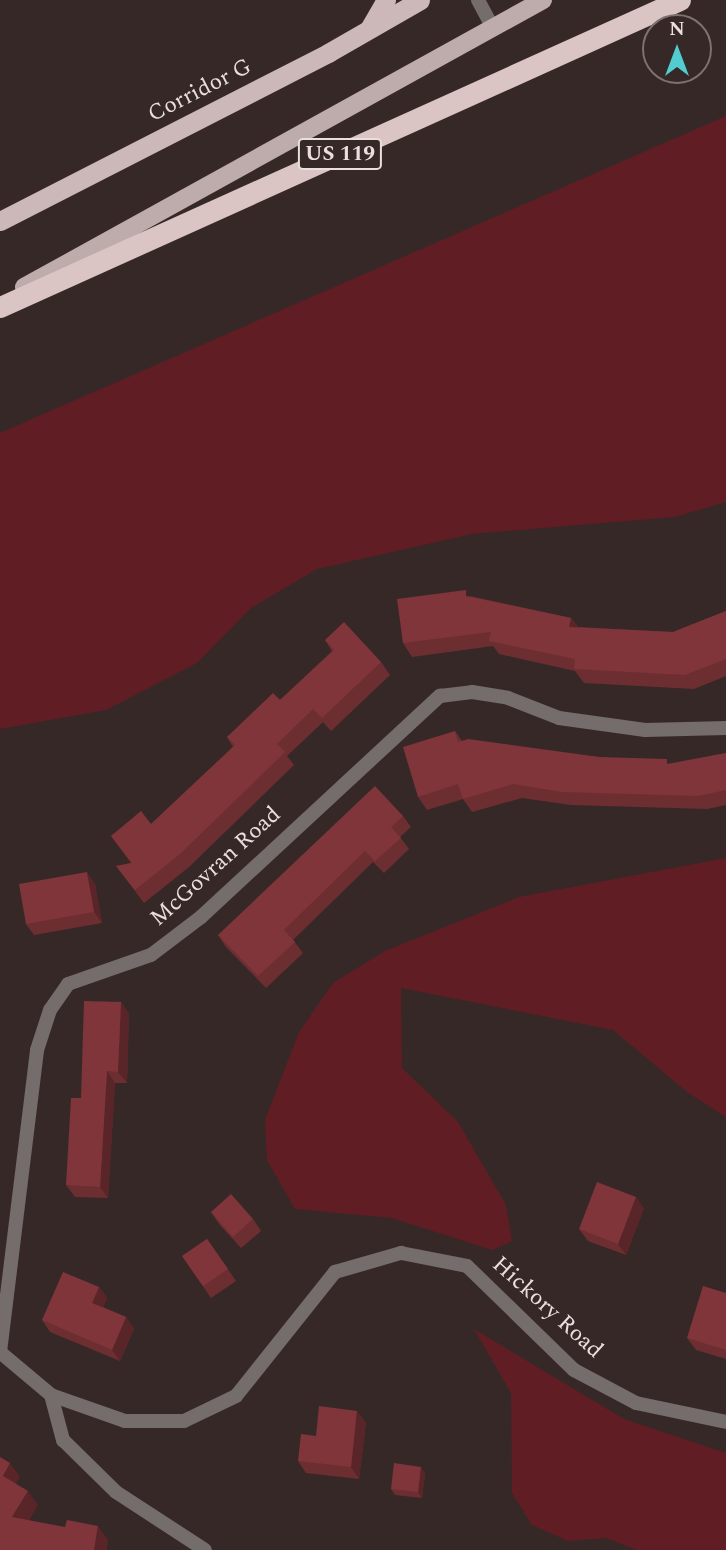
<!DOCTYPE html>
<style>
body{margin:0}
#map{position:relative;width:726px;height:1550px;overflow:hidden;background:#372828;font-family:Spectral,serif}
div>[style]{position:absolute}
.green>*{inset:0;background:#601d23}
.minor>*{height:14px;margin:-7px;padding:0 7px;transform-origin:7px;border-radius:7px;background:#756c6c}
.tertiary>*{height:14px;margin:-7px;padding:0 7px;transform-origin:7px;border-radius:7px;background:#756c6c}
.primary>*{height:18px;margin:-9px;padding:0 9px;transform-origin:9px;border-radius:9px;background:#bdacab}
.trunk>*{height:19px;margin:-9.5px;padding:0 9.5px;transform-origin:9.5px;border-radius:9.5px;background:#ccb8b8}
.motorway>*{height:21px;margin:-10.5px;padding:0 10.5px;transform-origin:10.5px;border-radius:10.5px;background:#dac5c4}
.wall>*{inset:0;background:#6d2e32}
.shaded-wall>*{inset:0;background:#592529}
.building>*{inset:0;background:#7f353a}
span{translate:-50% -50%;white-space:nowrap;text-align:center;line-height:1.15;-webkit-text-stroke:5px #372828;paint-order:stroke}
.shield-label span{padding:2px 5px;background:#372828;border:2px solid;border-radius:5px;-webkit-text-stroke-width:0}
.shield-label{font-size:21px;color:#eadfdf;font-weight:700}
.street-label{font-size:23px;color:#eadfdf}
.north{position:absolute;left:642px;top:14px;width:70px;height:70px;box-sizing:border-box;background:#372828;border:2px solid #7f7171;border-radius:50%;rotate:0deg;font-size:19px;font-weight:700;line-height:28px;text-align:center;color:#eadfdf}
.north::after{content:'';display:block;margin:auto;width:24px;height:32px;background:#51ccd1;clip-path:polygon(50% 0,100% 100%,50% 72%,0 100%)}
</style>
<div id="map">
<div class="green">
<i style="clip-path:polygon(726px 116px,726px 502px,675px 517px,472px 534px,317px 569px,251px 608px,197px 663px,106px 710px,0 729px,0 433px)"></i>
<i style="clip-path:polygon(726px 858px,726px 1117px,687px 1092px,613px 1030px,401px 988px,402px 1068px,458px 1122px,506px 1205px,512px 1241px,492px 1250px,392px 1218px,295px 1209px,267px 1160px,265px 1120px,299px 1032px,333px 983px,385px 951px,519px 897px)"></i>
<i style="clip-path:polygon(474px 1329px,624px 1419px,726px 1453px,726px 1550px,637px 1550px,606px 1538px,568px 1541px,532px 1525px,512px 1493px,511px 1393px)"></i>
</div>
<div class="minor">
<i style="left:0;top:1352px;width:304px;rotate:-83deg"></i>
<i style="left:37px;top:1050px;width:42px;rotate:-72deg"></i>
<i style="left:50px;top:1010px;width:32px;rotate:-55deg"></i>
<i style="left:68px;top:984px;width:88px;rotate:-19.3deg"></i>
<i style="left:151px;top:955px;width:63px;rotate:-37.2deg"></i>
<i style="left:201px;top:917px;width:326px;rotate:-42.8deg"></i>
<i style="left:440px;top:696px;width:32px;rotate:-7deg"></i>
<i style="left:472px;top:692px;width:36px;rotate:9deg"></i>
<i style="left:508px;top:698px;width:55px;rotate:21.4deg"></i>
<i style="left:559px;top:718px;width:87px;rotate:7.9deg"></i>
<i style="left:645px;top:730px;width:81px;rotate:-1.4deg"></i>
<i style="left:0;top:1352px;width:67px;rotate:40.1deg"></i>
<i style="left:51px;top:1395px;width:78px;rotate:19.4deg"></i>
<i style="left:125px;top:1421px;width:59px"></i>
<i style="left:184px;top:1421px;width:58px;rotate:-25.7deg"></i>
<i style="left:236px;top:1396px;width:159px;rotate:-51.4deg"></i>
<i style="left:335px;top:1272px;width:69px;rotate:-16.1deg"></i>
<i style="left:401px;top:1253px;width:67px;rotate:11.1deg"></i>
<i style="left:467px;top:1266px;width:149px;rotate:44.2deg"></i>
<i style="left:574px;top:1370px;width:70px;rotate:28deg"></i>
<i style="left:636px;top:1403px;width:92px;rotate:11.9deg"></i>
<i style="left:51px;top:1395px;width:47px;rotate:75.1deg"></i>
<i style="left:63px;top:1440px;width:74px;rotate:44.5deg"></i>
<i style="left:116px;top:1492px;width:106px;rotate:33.1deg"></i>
</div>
<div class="tertiary">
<i style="left:478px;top:0;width:32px;rotate:62deg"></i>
</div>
<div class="primary">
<i style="left:24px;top:287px;width:593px;rotate:-28.94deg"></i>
</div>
<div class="trunk">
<i style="left:369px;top:29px;width:34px;rotate:-60deg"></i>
<i style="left:0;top:221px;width:369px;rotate:-27.1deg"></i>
<i style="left:328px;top:53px;width:106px;rotate:-29.9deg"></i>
</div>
<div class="motorway">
<i style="left:0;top:307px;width:746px;rotate:-24.3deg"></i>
</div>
<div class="wall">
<i style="clip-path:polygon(470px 596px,571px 618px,578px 627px,673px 632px,726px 611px,726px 676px,694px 689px,584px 683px,575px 671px,499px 654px,493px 646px,412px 657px,403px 643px)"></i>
<i style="clip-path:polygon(325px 640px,381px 662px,390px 675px,331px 731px,323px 722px,287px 756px,294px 765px,189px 867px,144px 903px,116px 866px,131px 863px,111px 836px,151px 824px,233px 747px,227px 737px,280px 700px,332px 651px)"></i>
<i style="clip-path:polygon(455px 731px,462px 741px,599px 757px,671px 764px,726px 753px,726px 805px,707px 809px,571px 805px,522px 798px,472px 812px,463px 799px,427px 810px,418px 797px)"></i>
<i style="clip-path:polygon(403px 816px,411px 827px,400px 837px,409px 849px,384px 873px,373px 862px,293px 940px,303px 953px,266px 988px,226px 947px,218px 935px)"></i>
<i style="clip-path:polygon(95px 884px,102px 923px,34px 935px,26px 924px)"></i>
<i style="clip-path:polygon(121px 1002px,129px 1014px,127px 1083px,115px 1083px,108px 1198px,75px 1197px,66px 1185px,81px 1098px)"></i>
<i style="clip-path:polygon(644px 1208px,626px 1255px,588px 1241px,579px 1229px)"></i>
<i style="clip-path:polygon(211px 1212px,253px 1219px,261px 1231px,241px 1248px,219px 1224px)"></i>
<i style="clip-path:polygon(207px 1239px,236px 1281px,211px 1298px,182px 1256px)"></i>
<i style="clip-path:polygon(99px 1287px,107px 1298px,103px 1307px,126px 1317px,134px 1329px,120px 1361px,50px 1332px,42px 1320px)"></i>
<i style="clip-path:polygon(726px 1293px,726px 1359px,696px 1350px,687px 1338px)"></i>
<i style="clip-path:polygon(366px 1422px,359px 1479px,306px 1473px,298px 1461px,316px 1436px)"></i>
<i style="clip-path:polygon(425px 1473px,422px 1498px,395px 1495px,391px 1489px)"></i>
</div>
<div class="shaded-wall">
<i style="clip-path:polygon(571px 618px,580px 631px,569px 627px)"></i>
<i style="clip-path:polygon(87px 872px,95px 884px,102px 923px,94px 912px)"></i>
<i style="clip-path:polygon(121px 1002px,129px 1014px,127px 1083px,118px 1072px)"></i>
<i style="clip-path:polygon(107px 1071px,115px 1083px,108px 1198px,100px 1187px)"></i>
<i style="clip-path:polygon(636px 1197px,644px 1208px,626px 1255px,618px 1244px)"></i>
<i style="clip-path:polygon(99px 1287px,107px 1298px,100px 1314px,92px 1303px)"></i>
<i style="clip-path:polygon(126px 1317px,134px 1329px,120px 1361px,112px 1350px)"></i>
<i style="clip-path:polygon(357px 1411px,366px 1422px,359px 1479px,351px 1467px)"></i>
<i style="clip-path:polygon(10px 1463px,20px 1477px,13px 1490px,3px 1476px)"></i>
<i style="clip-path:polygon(421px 1467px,425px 1473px,422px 1498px,418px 1492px)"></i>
<i style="clip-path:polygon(28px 1491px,38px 1505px,23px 1531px,12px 1517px)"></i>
<i style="clip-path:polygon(98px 1526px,108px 1540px,107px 1550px,94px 1550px)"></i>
</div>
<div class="building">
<i style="clip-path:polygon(466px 590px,466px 596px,571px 618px,569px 627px,673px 632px,726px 611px,726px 659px,685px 675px,574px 669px,575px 659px,489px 641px,491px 632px,403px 643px,397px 599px)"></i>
<i style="clip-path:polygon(344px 622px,381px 662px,322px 718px,313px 709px,277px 744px,285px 752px,180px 854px,135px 890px,116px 866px,132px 863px,111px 836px,141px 811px,151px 824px,235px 745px,227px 737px,273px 693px,280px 700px,334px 650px,325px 640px)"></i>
<i style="clip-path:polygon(455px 731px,458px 742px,468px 739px,599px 757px,667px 759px,667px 764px,726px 753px,726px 790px,698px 796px,562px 792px,513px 784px,463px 799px,458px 784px,418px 797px,403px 747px)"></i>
<i style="clip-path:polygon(375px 786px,403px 816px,391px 827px,401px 838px,375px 861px,365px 851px,284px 930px,295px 942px,258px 976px,218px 935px)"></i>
<i style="clip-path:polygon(87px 872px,94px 912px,26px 924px,19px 884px)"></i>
<i style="clip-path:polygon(84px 1001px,121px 1002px,118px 1072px,107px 1071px,100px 1187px,66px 1185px,71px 1098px,81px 1098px)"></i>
<i style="clip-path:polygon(597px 1182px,636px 1197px,618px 1244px,579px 1229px)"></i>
<i style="clip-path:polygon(231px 1194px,253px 1219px,233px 1237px,211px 1212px)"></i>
<i style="clip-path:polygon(207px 1239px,228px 1269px,203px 1286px,182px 1256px)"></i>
<i style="clip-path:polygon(63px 1272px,99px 1287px,92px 1303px,126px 1317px,112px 1350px,42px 1320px)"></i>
<i style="clip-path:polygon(703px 1286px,726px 1293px,726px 1350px,687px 1338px)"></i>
<i style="clip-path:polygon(319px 1406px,357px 1411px,351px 1467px,298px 1461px,301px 1434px,316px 1436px)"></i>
<i style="clip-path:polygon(0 1457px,10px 1463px,3px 1476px,28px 1491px,12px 1517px,65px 1527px,67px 1520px,98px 1526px,94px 1550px,0 1550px)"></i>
<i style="clip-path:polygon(394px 1463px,421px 1467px,418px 1492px,391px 1489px)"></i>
</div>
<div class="shield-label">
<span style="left:340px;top:154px">US 119</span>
</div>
<div class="street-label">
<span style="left:200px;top:91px;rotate:-27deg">Corridor G</span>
<span style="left:216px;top:867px;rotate:-42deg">McGovran Road</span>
<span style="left:547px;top:1308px;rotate:42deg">Hickory Road</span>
</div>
<div class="north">N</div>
</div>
